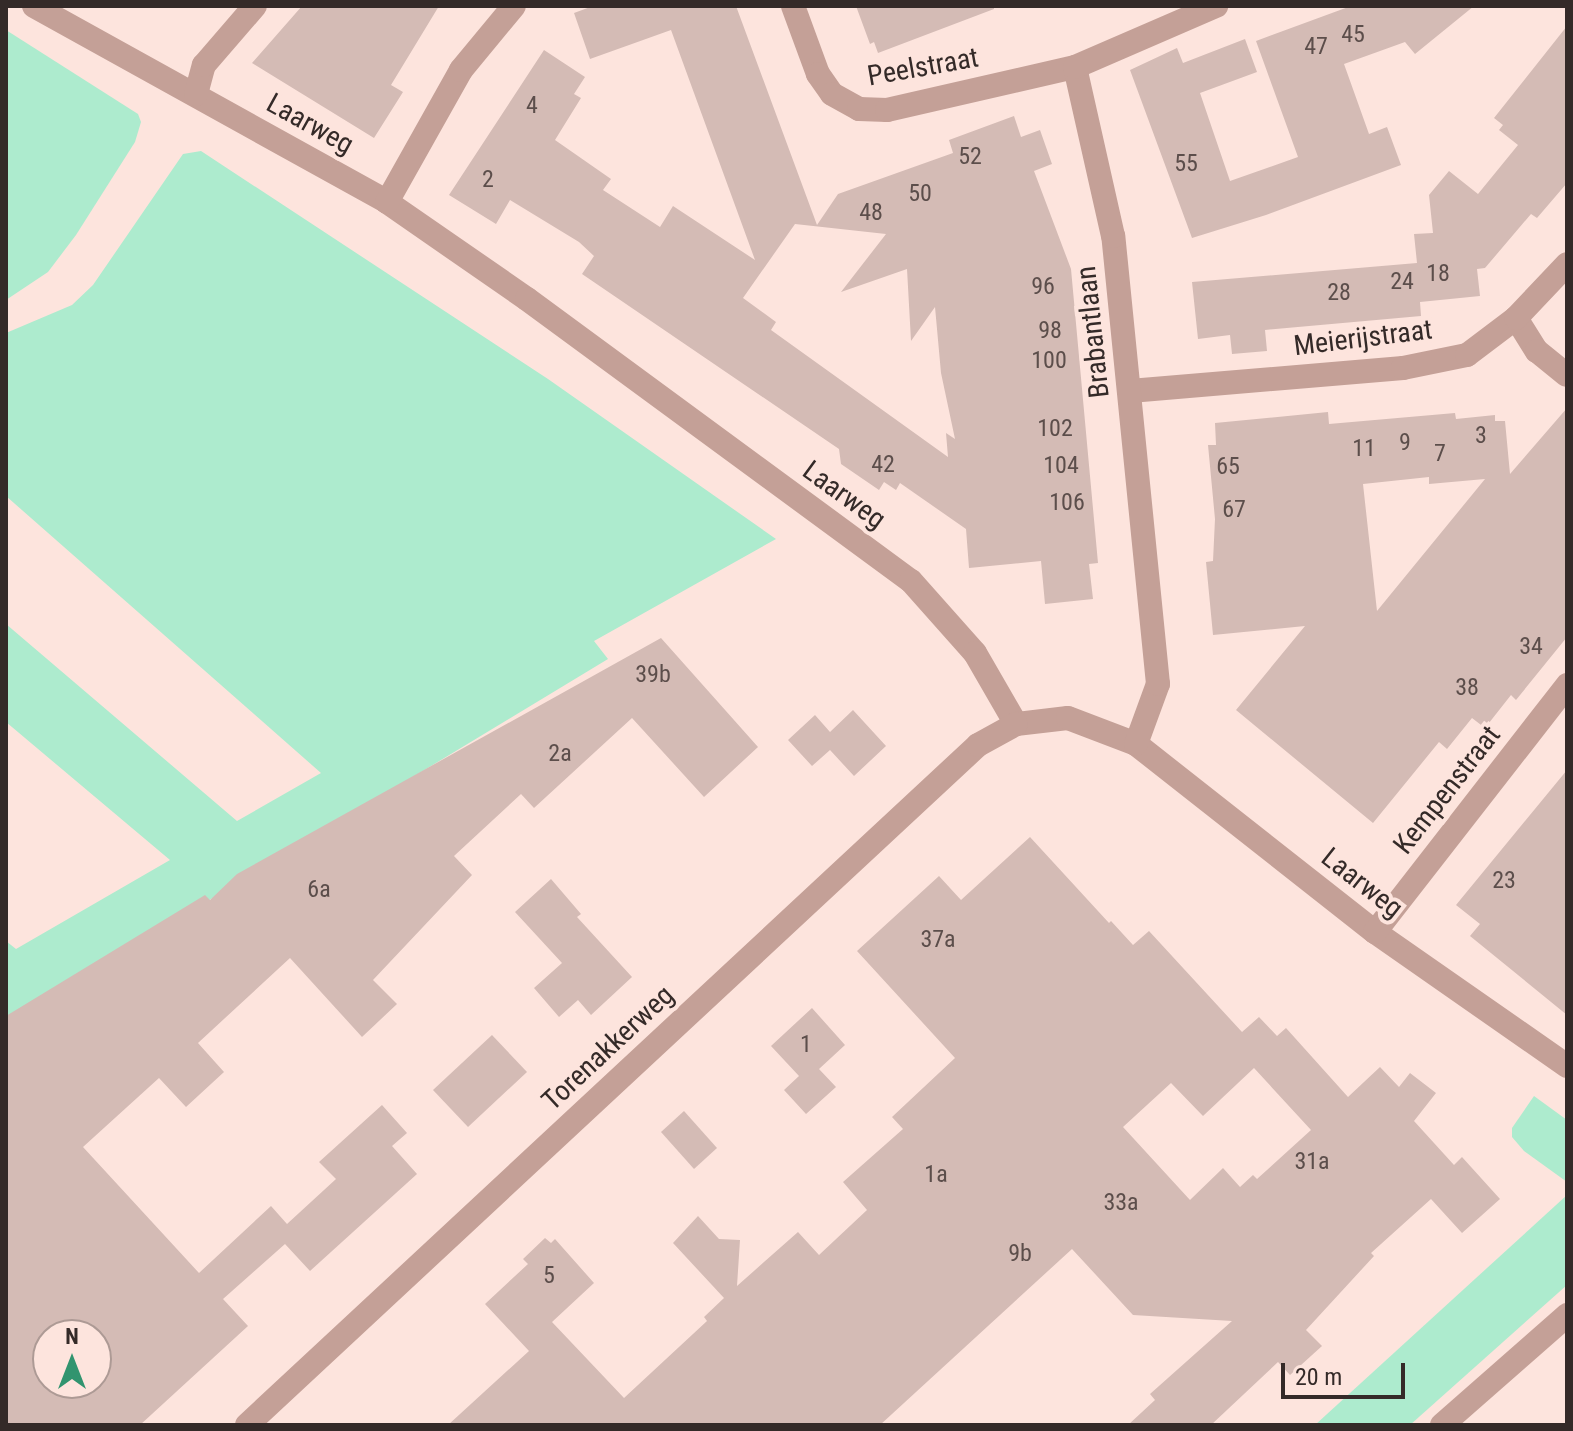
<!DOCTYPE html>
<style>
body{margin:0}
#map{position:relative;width:1573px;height:1431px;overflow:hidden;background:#fde4dd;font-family:"Roboto Condensed",sans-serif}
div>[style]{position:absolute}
.green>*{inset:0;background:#adebce}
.building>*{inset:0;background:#d4bbb5}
.minor>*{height:24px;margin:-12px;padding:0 12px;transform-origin:12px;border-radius:12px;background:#c4a097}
span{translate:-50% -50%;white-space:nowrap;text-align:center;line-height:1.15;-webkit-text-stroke:8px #fde4dd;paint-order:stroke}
.number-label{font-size:24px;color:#5c4e4b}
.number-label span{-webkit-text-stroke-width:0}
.street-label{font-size:28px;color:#342a28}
.frame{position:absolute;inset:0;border:8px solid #342a28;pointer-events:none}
.north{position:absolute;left:32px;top:1319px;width:80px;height:80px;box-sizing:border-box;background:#fde4dd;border:2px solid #ad9a95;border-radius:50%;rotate:0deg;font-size:22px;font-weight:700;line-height:32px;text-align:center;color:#342a28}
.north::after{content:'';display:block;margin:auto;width:28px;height:36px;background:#31946f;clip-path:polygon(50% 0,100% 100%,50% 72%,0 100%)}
.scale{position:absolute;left:1281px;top:1363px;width:124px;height:36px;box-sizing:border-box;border:4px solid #342a28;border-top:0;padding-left:10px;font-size:24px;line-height:28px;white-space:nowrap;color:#342a28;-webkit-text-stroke:6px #fde4dd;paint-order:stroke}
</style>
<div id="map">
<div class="green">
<i style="clip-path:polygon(6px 30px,138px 114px,141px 122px,135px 142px,76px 235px,48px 272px,6px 300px)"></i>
<i style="clip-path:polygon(201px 151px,548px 379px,776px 539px,594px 641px,608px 659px,6px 1023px,6px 941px,16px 949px,170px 860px,6px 722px,6px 624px,237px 821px,321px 773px,6px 496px,6px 333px,72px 305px,93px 285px,183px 154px)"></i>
<i style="clip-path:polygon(1534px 1096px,1567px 1120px,1567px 1182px,1524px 1151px,1512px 1137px,1512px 1128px)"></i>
<i style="clip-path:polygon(1567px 1195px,1567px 1285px,1410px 1425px,1315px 1425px)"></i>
</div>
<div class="building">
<i style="clip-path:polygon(302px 6px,439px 6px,391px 85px,403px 92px,374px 138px,252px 63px)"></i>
<i style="clip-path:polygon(evenodd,593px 6px,736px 6px,817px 225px,838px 194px,953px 153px,949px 140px,1014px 116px,1021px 137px,1040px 130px,1052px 164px,1034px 171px,1071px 269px,1098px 563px,1089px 564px,1093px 599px,1045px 604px,1041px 561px,969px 568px,966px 529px,900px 483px,896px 490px,884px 482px,879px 490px,841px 464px,839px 449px,582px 274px,594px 256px,579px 242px,510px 200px,496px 224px,449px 195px,544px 50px,585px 77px,574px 94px,581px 98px,555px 140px,611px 179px,603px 190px,660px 227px,673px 206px,755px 260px,671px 30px,590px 59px,574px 13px,593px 6px,795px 224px,886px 234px,841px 292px,907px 269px,911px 341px,935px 307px,941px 373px,955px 439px,946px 433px,948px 457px,771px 330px,776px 322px,743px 298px,795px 224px)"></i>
<i style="clip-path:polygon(856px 6px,994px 6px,994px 9px,878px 53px,874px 42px,870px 44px)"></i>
<i style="clip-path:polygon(1351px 6px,1474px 6px,1415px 54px,1405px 42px,1344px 64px,1369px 134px,1387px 127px,1401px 165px,1266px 215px,1192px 238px,1130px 70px,1177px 48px,1183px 63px,1245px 39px,1257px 72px,1200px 93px,1230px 181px,1298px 157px,1256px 41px)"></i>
<i style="clip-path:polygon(1567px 26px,1567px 183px,1537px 218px,1531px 214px,1485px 268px,1477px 269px,1480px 296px,1420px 302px,1421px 316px,1265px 330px,1267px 351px,1232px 354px,1230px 335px,1198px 339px,1192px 282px,1417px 263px,1414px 234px,1433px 233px,1429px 195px,1449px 171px,1478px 194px,1518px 145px,1499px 130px,1503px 125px,1494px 118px)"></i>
<i style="clip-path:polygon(evenodd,1567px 408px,1567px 637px,1516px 700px,1511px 695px,1485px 728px,1472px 718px,1447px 749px,1439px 742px,1373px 823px,1236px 710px,1305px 626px,1213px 635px,1206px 562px,1213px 561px,1215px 519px,1208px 445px,1216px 445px,1215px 423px,1328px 412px,1329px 424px,1455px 413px,1456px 419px,1495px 415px,1495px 421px,1505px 421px,1510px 474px,1567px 408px,1429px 477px,1429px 484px,1485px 479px,1377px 611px,1363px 484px,1429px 477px)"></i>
<i style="clip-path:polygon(evenodd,661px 638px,758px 747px,704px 797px,632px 718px,534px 808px,521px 794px,454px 856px,472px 875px,373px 980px,397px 1004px,362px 1037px,290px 958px,198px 1043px,224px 1072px,186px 1107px,159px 1078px,83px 1147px,199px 1273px,271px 1206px,287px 1224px,336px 1179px,319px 1162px,382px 1105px,407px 1133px,392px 1146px,417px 1174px,310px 1271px,285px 1244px,223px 1299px,248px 1326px,140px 1425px,6px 1425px,6px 1016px,205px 895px,210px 900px,237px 874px,661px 638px,48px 1335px,96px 1335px,96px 1383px,48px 1383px,48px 1335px)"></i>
<i style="clip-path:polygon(853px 710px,886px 746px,854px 776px,830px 750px,812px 766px,788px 740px,815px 715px,830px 732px)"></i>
<i style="clip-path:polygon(1567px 770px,1567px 1015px,1470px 936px,1480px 924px,1456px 905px)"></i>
<i style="clip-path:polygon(evenodd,1030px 837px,1109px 923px,1111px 921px,1133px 945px,1149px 931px,1242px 1032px,1259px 1017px,1277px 1036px,1286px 1028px,1348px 1097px,1380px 1067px,1399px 1087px,1410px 1073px,1436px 1093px,1414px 1121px,1454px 1165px,1462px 1157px,1500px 1199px,1462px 1233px,1431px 1199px,1371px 1253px,1374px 1256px,1306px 1330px,1322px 1346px,1290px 1375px,1278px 1362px,1211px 1425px,1128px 1425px,1155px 1400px,1150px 1394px,1232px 1321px,1133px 1315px,1072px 1249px,880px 1425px,448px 1425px,529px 1351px,485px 1304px,528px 1264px,523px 1259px,545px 1238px,551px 1243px,555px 1239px,594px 1283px,552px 1322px,624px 1398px,707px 1321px,704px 1317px,724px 1298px,673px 1243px,698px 1216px,719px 1239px,740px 1240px,737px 1286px,798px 1232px,819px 1255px,867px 1210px,843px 1182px,903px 1129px,892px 1117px,955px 1058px,857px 951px,939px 876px,961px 900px,1030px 837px,1254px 1068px,1311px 1130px,1257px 1179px,1253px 1175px,1240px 1187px,1223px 1168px,1190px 1200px,1123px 1127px,1171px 1083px,1203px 1116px,1254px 1068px)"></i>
<i style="clip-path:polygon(551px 879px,581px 914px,577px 917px,632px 977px,591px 1015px,578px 1000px,559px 1017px,534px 988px,562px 963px,515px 912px)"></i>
<i style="clip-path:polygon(812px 1008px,845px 1045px,819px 1069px,836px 1087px,806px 1114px,784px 1090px,799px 1076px,771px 1046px)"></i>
<i style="clip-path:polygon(492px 1035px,527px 1072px,468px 1127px,433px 1090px)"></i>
<i style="clip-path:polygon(684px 1111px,717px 1148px,694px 1169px,661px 1132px)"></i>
</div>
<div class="minor">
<i style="left:34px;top:6px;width:404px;rotate:29deg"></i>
<i style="left:387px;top:202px;width:170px;rotate:34.7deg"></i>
<i style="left:527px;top:299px;width:476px;rotate:36.3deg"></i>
<i style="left:911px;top:581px;width:96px;rotate:48.4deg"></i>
<i style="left:975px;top:653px;width:82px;rotate:60deg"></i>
<i style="left:1016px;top:724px;width:52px;rotate:-6.6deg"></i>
<i style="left:1068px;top:718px;width:73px;rotate:20.9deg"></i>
<i style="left:1136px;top:744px;width:304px;rotate:38.2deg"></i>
<i style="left:1375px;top:932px;width:234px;rotate:34.9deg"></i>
<i style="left:793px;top:6px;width:72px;rotate:69.8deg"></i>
<i style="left:818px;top:74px;width:24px;rotate:55deg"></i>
<i style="left:832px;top:94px;width:31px;rotate:29deg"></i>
<i style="left:859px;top:109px;width:28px;rotate:2deg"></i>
<i style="left:887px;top:110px;width:193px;rotate:-12.9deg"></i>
<i style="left:196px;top:94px;width:30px;rotate:-75deg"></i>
<i style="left:204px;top:65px;width:78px;rotate:-49.2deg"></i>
<i style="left:387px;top:202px;width:151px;rotate:-60.7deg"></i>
<i style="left:461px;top:70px;width:83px;rotate:-50.4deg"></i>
<i style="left:1516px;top:318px;width:39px;rotate:58deg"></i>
<i style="left:1537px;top:351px;width:38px;rotate:39deg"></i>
<i style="left:1130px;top:391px;width:274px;rotate:-4.8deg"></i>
<i style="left:1403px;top:368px;width:65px;rotate:-11.5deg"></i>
<i style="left:1467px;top:355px;width:61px;rotate:-37.1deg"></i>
<i style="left:1516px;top:318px;width:74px;rotate:-46.6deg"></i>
<i style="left:1136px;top:744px;width:64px;rotate:-69.9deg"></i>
<i style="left:1158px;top:684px;width:450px;rotate:-95.7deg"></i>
<i style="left:1113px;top:236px;width:173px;rotate:-102.7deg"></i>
<i style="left:1075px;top:67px;width:154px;rotate:-23.4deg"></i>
<i style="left:1375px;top:932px;width:313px;rotate:-52.1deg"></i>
<i style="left:247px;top:1425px;width:998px;rotate:-42.93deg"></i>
<i style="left:978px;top:745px;width:43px;rotate:-28.9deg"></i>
<i style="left:1442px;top:1425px;width:167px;rotate:-41.3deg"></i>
</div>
<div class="number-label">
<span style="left:1353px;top:35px">45</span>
<span style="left:1316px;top:47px">47</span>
<span style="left:532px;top:106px">4</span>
<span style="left:970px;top:157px">52</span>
<span style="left:1186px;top:164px">55</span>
<span style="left:488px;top:180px">2</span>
<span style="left:920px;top:194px">50</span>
<span style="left:871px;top:213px">48</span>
<span style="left:1438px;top:274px">18</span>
<span style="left:1402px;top:282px">24</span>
<span style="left:1043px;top:287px">96</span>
<span style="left:1339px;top:293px">28</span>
<span style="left:1050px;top:331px">98</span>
<span style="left:1049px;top:361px">100</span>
<span style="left:1055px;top:429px">102</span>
<span style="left:1481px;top:436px">3</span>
<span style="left:1405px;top:443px">9</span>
<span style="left:1364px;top:449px">11</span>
<span style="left:1440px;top:454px">7</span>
<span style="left:883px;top:465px">42</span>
<span style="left:1061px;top:466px">104</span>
<span style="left:1228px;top:467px">65</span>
<span style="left:1067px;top:503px">106</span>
<span style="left:1234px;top:510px">67</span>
<span style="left:1531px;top:647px">34</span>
<span style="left:653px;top:675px">39b</span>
<span style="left:1467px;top:688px">38</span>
<span style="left:560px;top:754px">2a</span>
<span style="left:1504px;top:881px">23</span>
<span style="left:319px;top:890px">6a</span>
<span style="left:938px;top:940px">37a</span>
<span style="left:806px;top:1045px">1</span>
<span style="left:1312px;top:1162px">31a</span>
<span style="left:936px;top:1175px">1a</span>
<span style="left:1121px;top:1203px">33a</span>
<span style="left:1020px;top:1254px">9b</span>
<span style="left:549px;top:1276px">5</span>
</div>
<div class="street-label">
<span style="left:923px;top:67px;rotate:-10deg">Peelstraat</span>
<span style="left:310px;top:124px;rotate:29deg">Laarweg</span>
<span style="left:1093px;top:332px;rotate:-96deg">Brabantlaan</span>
<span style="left:1363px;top:338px;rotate:-7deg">Meierijstraat</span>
<span style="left:844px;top:495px;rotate:36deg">Laarweg</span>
<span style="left:1447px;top:790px;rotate:-52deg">Kempenstraat</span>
<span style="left:1362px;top:883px;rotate:38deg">Laarweg</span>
<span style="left:608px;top:1048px;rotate:-43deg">Torenakkerweg</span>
</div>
<div class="frame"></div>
<div class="north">N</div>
<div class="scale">20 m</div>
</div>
